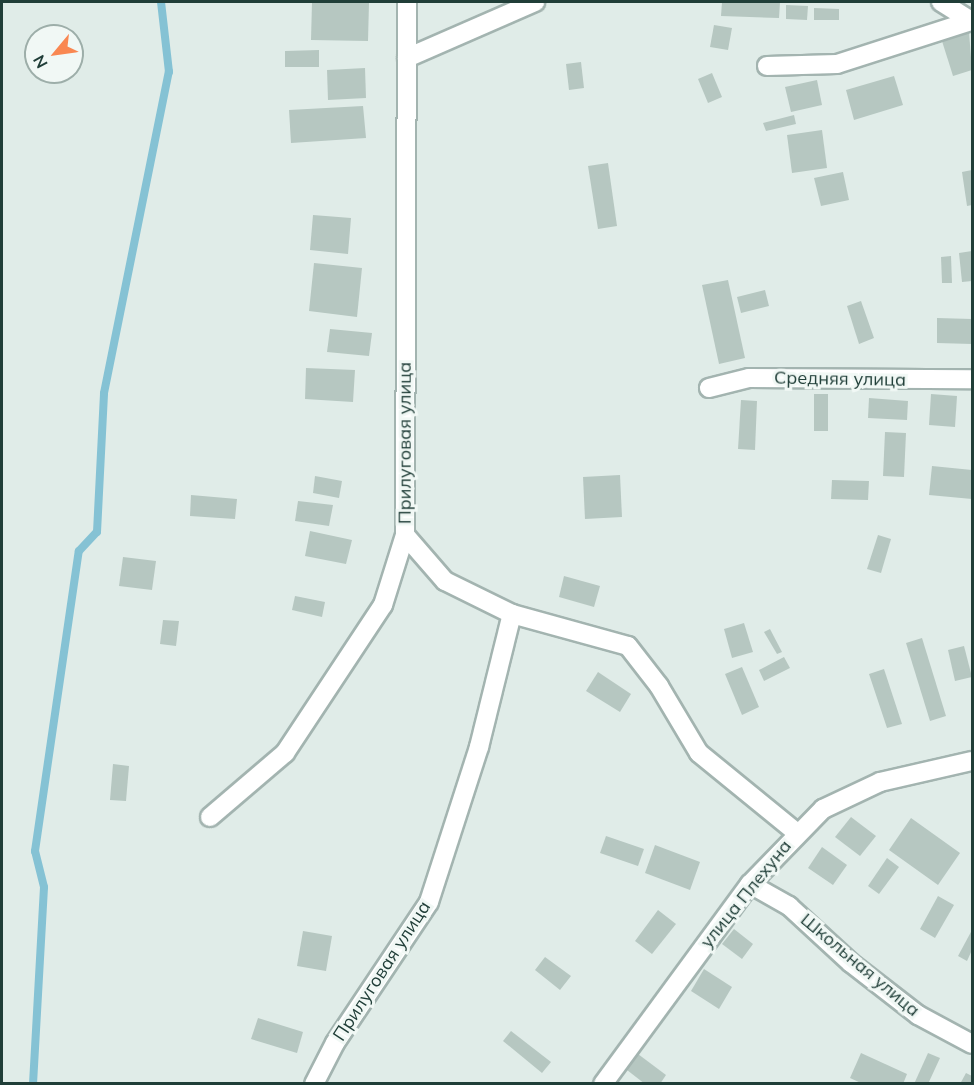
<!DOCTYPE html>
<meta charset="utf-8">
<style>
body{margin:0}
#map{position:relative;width:974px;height:1085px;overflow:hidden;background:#e0ece8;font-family:Mulish,sans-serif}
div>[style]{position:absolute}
.stream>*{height:8px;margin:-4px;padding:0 4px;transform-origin:4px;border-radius:4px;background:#85c2d4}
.building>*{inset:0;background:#b6c7c1}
.roads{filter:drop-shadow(2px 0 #a3b4b0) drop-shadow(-2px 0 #a3b4b0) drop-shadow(0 2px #a3b4b0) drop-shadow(0 -2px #a3b4b0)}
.street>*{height:18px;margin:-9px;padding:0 9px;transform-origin:9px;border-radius:9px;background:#fff}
span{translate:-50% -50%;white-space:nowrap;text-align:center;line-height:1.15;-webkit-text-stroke:6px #f1f8f5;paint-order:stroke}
.street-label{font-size:18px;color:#203e38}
.frame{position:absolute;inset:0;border:3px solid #203e38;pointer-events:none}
.north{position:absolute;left:24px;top:24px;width:60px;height:60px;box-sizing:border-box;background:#f1f8f5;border:2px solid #9daea9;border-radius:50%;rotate:241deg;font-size:16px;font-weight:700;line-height:24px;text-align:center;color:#203e38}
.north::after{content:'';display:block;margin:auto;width:21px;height:27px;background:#f98751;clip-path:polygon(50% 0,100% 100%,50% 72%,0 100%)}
</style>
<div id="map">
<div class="stream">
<i style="left:33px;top:1084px;width:197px;rotate:-86.8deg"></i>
<i style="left:44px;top:887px;width:37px;rotate:-104deg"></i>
<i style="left:35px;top:851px;width:303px;rotate:-81.7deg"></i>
<i style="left:79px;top:551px;width:26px;rotate:-47deg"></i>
<i style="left:97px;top:532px;width:139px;rotate:-87.1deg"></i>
<i style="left:104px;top:393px;width:328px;rotate:-78.6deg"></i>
<i style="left:169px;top:72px;width:70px;rotate:-96.5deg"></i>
</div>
<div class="building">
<i style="clip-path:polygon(312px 2px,369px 3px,368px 41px,311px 40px)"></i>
<i style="clip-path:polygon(722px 2px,780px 2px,779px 18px,721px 16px)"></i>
<i style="clip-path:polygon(786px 5px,808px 6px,807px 20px,786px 19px)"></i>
<i style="clip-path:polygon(814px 8px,839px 9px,839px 20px,814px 20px)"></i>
<i style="clip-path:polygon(714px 25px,732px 28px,728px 50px,710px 47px)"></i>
<i style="clip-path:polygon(969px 32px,972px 70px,953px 76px,942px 41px)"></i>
<i style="clip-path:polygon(319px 50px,319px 67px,285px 67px,285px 51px)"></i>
<i style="clip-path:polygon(581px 62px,584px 88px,569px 90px,566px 64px)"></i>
<i style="clip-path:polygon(365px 68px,366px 98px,328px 100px,327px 70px)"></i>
<i style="clip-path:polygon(712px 73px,722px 97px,708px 103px,698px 79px)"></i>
<i style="clip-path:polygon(894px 76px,903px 105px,854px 120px,846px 90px)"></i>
<i style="clip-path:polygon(817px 80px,822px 105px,791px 112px,785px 87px)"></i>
<i style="clip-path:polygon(363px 106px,366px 138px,291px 143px,289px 110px)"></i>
<i style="clip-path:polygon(794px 115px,796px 124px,766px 131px,763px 123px)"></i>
<i style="clip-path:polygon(822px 130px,827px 168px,792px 173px,787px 135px)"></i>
<i style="clip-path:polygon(608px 163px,617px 226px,598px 229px,588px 166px)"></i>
<i style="clip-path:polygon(972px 170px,972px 205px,967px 206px,962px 172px)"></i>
<i style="clip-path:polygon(843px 172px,849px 200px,821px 206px,814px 178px)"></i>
<i style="clip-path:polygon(313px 215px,351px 218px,348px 254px,310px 250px)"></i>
<i style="clip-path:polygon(972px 251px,972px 281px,962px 282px,959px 253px)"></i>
<i style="clip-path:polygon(951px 256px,952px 283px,942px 283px,941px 257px)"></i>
<i style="clip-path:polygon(314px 263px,362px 268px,357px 317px,309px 311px)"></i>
<i style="clip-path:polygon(728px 280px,745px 358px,719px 364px,702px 285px)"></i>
<i style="clip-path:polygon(765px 290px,769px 306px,741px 313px,737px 297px)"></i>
<i style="clip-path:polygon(861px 301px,874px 338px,859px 344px,847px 306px)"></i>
<i style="clip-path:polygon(937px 318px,972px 319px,972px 344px,937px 343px)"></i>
<i style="clip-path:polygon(330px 329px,372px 333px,369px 356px,327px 352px)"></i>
<i style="clip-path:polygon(306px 368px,355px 370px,353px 402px,305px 399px)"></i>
<i style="clip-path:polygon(814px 394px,828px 394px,828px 431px,814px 431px)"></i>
<i style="clip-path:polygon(931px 394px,957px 396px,955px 427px,929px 425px)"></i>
<i style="clip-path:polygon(869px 398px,908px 401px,907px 420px,868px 418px)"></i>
<i style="clip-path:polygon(741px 400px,757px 401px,755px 450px,738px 449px)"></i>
<i style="clip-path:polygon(885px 432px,906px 433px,904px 477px,883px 476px)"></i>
<i style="clip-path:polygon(932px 466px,972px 470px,972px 499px,929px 495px)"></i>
<i style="clip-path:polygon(620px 475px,622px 517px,585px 519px,583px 477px)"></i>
<i style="clip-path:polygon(315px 476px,342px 481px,339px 498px,313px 493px)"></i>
<i style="clip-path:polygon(832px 480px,869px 481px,868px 500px,831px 499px)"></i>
<i style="clip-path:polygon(191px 495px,237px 499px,235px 519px,190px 516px)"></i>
<i style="clip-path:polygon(298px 501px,333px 505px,329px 526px,295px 521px)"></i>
<i style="clip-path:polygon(310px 531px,352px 540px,346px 564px,305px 556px)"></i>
<i style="clip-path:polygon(878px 535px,891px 539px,881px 573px,867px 569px)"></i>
<i style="clip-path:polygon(123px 557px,156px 561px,152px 590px,119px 586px)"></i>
<i style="clip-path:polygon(564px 576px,600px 586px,594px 607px,559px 597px)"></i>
<i style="clip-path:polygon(295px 596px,325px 602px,322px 617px,292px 610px)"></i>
<i style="clip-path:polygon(163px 620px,179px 621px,176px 646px,160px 644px)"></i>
<i style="clip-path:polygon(744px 623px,753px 652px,732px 658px,724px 629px)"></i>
<i style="clip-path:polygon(770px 629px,782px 652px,777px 654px,764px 632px)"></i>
<i style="clip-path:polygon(922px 638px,946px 716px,930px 721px,906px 643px)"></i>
<i style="clip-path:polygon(964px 646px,972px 677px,955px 681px,948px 650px)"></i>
<i style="clip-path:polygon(784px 657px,790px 668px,764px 681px,759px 670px)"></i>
<i style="clip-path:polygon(742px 667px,759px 707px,742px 715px,725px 674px)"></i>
<i style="clip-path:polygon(884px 669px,902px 724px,887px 728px,869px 674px)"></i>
<i style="clip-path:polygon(598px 672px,631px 694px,620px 712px,586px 691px)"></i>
<i style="clip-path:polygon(113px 764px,129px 766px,126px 801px,110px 800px)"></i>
<i style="clip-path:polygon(851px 817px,876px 836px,860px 856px,835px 837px)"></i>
<i style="clip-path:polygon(911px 818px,960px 853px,938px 885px,889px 850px)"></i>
<i style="clip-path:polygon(606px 836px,644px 849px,638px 866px,600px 853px)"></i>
<i style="clip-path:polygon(655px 845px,700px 862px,690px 890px,645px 873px)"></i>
<i style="clip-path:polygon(822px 847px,847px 865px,833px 885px,808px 868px)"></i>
<i style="clip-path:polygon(887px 858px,899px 867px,879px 894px,868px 886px)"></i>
<i style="clip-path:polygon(938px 896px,954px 905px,935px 938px,920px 929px)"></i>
<i style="clip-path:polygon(658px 910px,676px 924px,652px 954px,635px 941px)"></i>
<i style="clip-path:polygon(734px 929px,753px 944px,742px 959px,722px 944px)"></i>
<i style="clip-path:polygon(972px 930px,972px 950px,967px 961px,958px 956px)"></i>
<i style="clip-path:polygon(303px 931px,332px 936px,326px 971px,297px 966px)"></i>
<i style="clip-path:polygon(545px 957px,571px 976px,560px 990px,535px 970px)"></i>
<i style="clip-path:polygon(704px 969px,732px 987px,719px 1009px,691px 991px)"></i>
<i style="clip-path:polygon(258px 1018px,303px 1032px,297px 1053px,251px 1039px)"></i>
<i style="clip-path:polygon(511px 1031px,551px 1062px,542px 1073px,503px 1041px)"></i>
<i style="clip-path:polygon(861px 1053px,907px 1074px,903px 1084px,863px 1084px,850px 1078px)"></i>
<i style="clip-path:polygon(928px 1053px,940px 1058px,928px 1084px,914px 1084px)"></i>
<i style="clip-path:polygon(638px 1054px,666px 1075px,660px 1084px,645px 1084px,627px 1070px)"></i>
<i style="clip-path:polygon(966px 1073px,972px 1076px,972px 1084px,960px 1084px)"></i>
</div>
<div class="roads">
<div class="street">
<i style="left:941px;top:2px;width:36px;rotate:32deg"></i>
<i style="left:407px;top:58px;width:140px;rotate:-23.6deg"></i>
<i style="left:767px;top:66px;width:70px;rotate:-1.6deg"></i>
<i style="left:837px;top:64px;width:141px;rotate:-17.8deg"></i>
<i style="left:709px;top:388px;width:41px;rotate:-14deg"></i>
<i style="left:749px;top:378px;width:223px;rotate:0.3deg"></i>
<i style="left:405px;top:535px;width:61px;rotate:49deg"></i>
<i style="left:445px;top:581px;width:75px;rotate:26.2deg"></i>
<i style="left:512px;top:614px;width:120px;rotate:15.4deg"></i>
<i style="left:628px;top:646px;width:51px;rotate:52.2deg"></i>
<i style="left:659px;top:686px;width:78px;rotate:59.2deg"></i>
<i style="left:699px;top:753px;width:127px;rotate:39.2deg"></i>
<i style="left:210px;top:817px;width:99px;rotate:-40.5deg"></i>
<i style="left:285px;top:753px;width:178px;rotate:-56.5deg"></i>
<i style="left:383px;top:605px;width:73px;rotate:-72.6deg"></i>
<i style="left:405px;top:535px;width:533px;rotate:-89.79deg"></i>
<i style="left:750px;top:884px;width:45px;rotate:29.4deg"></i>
<i style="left:789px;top:906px;width:84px;rotate:42.6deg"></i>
<i style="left:851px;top:963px;width:85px;rotate:37.8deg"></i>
<i style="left:918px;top:1015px;width:61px;rotate:28.2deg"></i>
<i style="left:314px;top:1084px;width:46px;rotate:-62.9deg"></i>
<i style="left:335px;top:1043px;width:169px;rotate:-56.3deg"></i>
<i style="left:429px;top:902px;width:163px;rotate:-72.1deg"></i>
<i style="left:479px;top:747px;width:137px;rotate:-76.1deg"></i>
<i style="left:603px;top:1084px;width:248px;rotate:-53.7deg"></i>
<i style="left:750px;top:884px;width:105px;rotate:-45.8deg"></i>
<i style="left:823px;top:809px;width:63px;rotate:-25.3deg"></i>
<i style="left:880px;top:782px;width:94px;rotate:-12.9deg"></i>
</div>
</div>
<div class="street-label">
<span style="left:840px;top:379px;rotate:1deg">Средняя улица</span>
<span style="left:405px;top:443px;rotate:-90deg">Прилуговая улица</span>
<span style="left:746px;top:894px;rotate:-51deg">улица Плехуна</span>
<span style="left:860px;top:965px;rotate:40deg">Школьная улица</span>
<span style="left:382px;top:971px;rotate:-57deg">Прилуговая улица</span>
</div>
<div class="frame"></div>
<div class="north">N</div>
</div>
